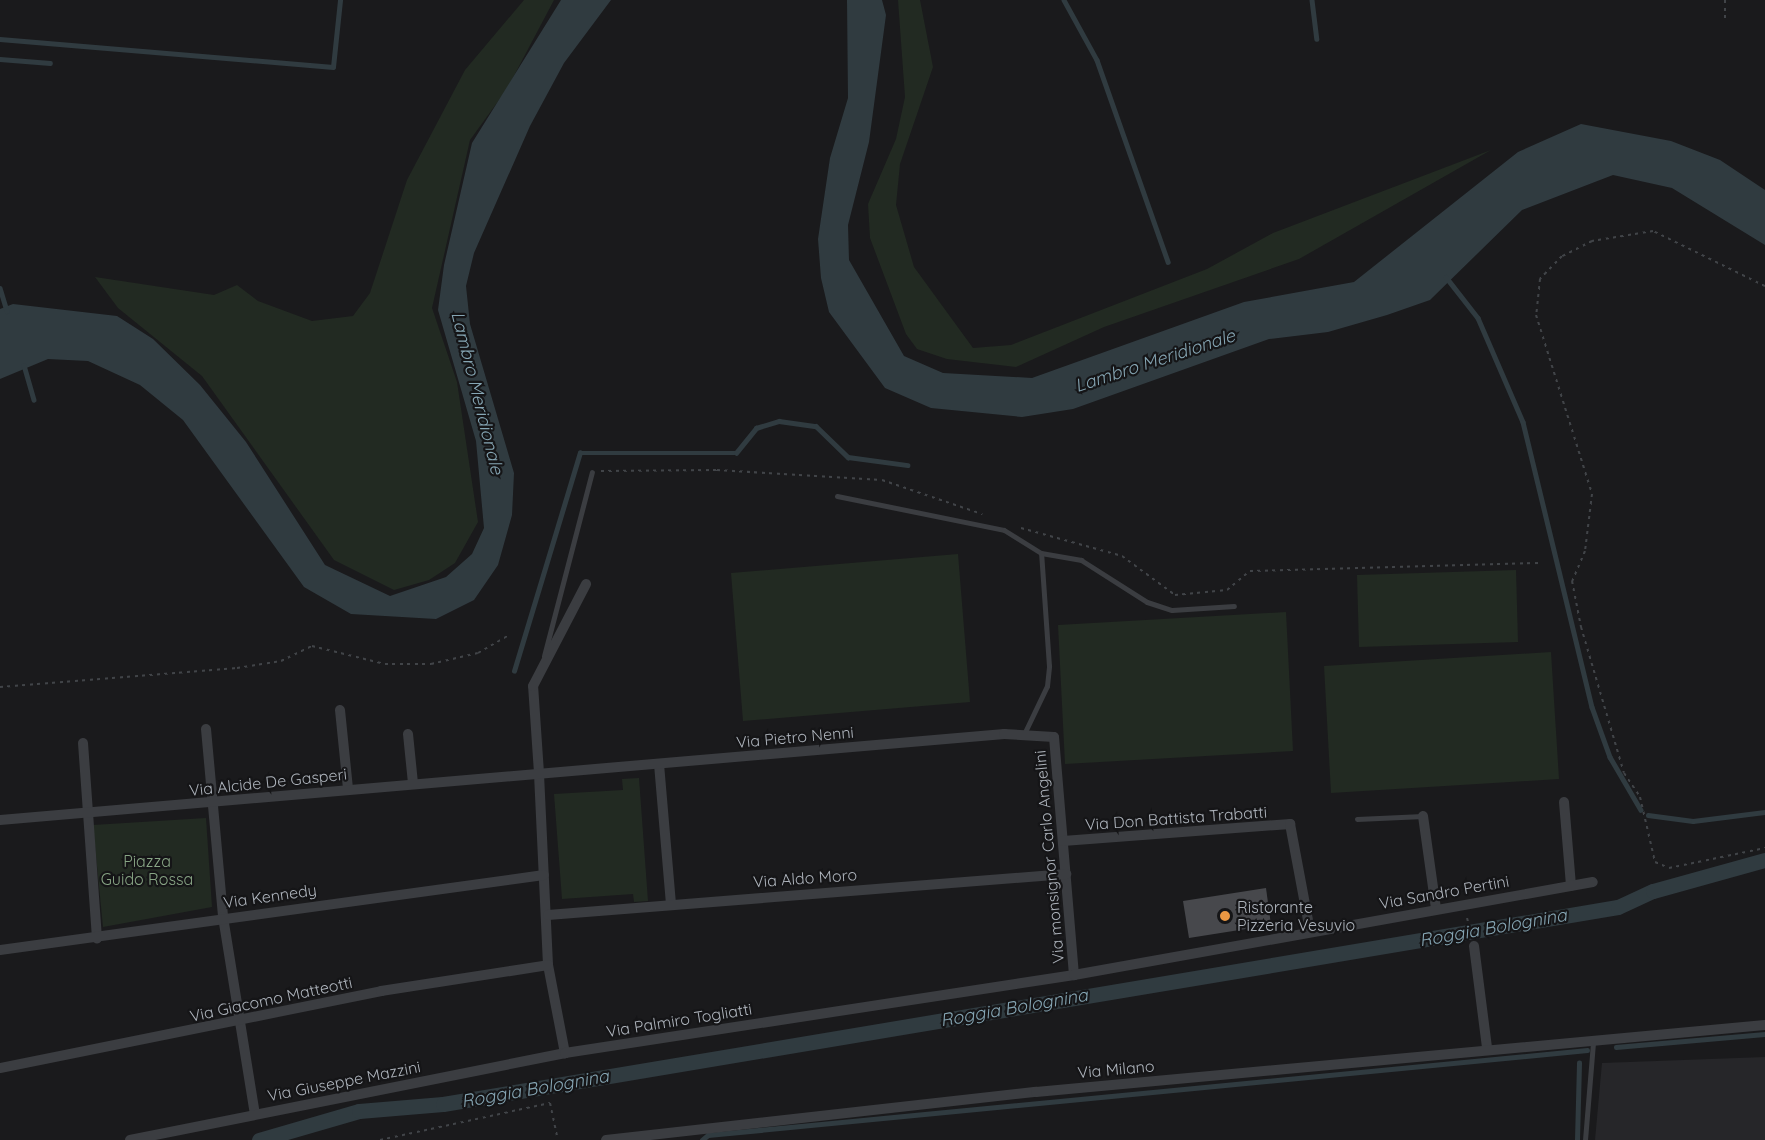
<!DOCTYPE html>
<style>
body{margin:0}
#map{position:relative;width:1765px;height:1140px;overflow:hidden;background:#1a1a1c;font-family:Quicksand,sans-serif}
div>[style]{position:absolute}
.built>*{inset:0;background:#262629}
.green>*{inset:0;background:#222a22}
.water>*{inset:0;background:#303b40}
.stream>*{height:4.5px;margin:-2.25px;padding:0 2.25px;transform-origin:2.25px;border-radius:2.25px;background:#303b40}
.canal>*{height:15px;margin:-7.5px;padding:0 7.5px;transform-origin:7.5px;border-radius:7.5px;background:#303b40}
.building>*{inset:0;background:#47484c}
.path>*{height:2px;margin-top:-1px;transform-origin:0;background:repeating-linear-gradient(90deg,#414448 0 3px,transparent 0 7.5px)}
.service>*{height:5px;margin:-2.5px;padding:0 2.5px;transform-origin:2.5px;border-radius:2.5px;background:#3b3d41}
.minor>*{height:10px;margin:-5px;padding:0 5px;transform-origin:5px;border-radius:5px;background:#3b3d41}
.dots>*{width:16px;height:16px;translate:-50% -50%;box-sizing:border-box;border:3px solid #151517;border-radius:50%}
span{translate:-50% -50%;white-space:nowrap;text-align:center;line-height:1.15;-webkit-text-stroke:4.5px #151517;paint-order:stroke}
.street-label{font-size:16px;color:#adb3bb}
.park-label{font-size:16px;color:#88a585}
.poi-label{font-size:16px;color:#adb3bb}
.left{translate:0 -50%;text-align:left}
.water-label{font-size:18px;color:#86a6b4;font-style:italic}
</style>
<div id="map">
<div class="built">
<i style="clip-path:polygon(1765px 1057px,1765px 1140px,1595px 1140px,1602px 1063px)"></i>
</div>
<div class="green">
<i style="clip-path:polygon(524px 0,554px 0,507px 89px,470px 140px,432px 308px,457px 382px,478px 522px,455px 563px,429px 580px,394px 590px,334px 560px,202px 376px,118px 308px,95px 277px,214px 295px,237px 285px,258px 301px,312px 321px,353px 316px,370px 293px,407px 180px,465px 70px)"></i>
<i style="clip-path:polygon(898px 0,920px 0,933px 67px,900px 164px,896px 205px,914px 267px,973px 348px,1011px 345px,1207px 269px,1273px 233px,1491px 150px,1299px 259px,1104px 327px,1016px 367px,947px 359px,917px 349px,906px 334px,870px 238px,868px 204px,896px 139px,905px 97px)"></i>
<i style="clip-path:polygon(958px 554px,970px 702px,743px 721px,731px 573px)"></i>
<i style="clip-path:polygon(1516px 570px,1518px 642px,1359px 647px,1357px 575px)"></i>
<i style="clip-path:polygon(1286px 612px,1293px 751px,1065px 764px,1058px 625px)"></i>
<i style="clip-path:polygon(1551px 652px,1559px 779px,1331px 793px,1324px 666px)"></i>
<i style="clip-path:polygon(639px 778px,648px 901px,634px 902px,633px 894px,562px 899px,554px 794px,623px 790px,622px 779px)"></i>
<i style="clip-path:polygon(206px 818px,212px 907px,103px 927px,93px 825px)"></i>
</div>
<div class="water">
<i style="clip-path:polygon(561px 0,611px 0,564px 63px,530px 126px,474px 253px,466px 286px,470px 324px,514px 473px,512px 515px,498px 565px,474px 600px,436px 619px,351px 614px,304px 587px,183px 420px,140px 385px,88px 361px,48px 359px,0 379px,0 309px,13px 304px,117px 316px,153px 339px,200px 385px,246px 442px,325px 565px,390px 596px,446px 577px,472px 554px,484px 528px,476px 441px,438px 310px,444px 265px,472px 143px)"></i>
<i style="clip-path:polygon(847px 0,882px 0,886px 15px,869px 142px,848px 225px,849px 260px,904px 356px,943px 373px,1032px 378px,1244px 302px,1354px 282px,1518px 152px,1581px 124px,1671px 141px,1720px 160px,1765px 190px,1765px 245px,1672px 188px,1613px 175px,1522px 210px,1430px 300px,1387px 315px,1328px 332px,1269px 339px,1073px 409px,1022px 417px,931px 408px,885px 388px,829px 312px,821px 278px,818px 239px,830px 158px,848px 98px)"></i>
</div>
<div class="stream">
<i style="left:1064px;top:0;width:68px;rotate:61.2deg"></i>
<i style="left:1097px;top:60px;width:214px;rotate:70.6deg"></i>
<i style="left:1312px;top:0;width:39px;rotate:83deg"></i>
<i style="left:0;top:39px;width:334px;rotate:4.8deg"></i>
<i style="left:333px;top:67px;width:67px;rotate:-84deg"></i>
<i style="left:0;top:59px;width:50px;rotate:4.6deg"></i>
<i style="left:1446px;top:277px;width:52px;rotate:52deg"></i>
<i style="left:1478px;top:318px;width:113px;rotate:66.6deg"></i>
<i style="left:1523px;top:422px;width:293px;rotate:76.4deg"></i>
<i style="left:1592px;top:707px;width:53px;rotate:70.2deg"></i>
<i style="left:1610px;top:757px;width:61px;rotate:59.7deg"></i>
<i style="left:0;top:288px;width:24px;rotate:73deg"></i>
<i style="left:24px;top:365px;width:36px;rotate:74deg"></i>
<i style="left:514px;top:671px;width:228px;rotate:-73.2deg"></i>
<i style="left:580px;top:453px;width:156px"></i>
<i style="left:736px;top:453px;width:32px;rotate:-51deg"></i>
<i style="left:756px;top:428px;width:24px;rotate:-17deg"></i>
<i style="left:779px;top:421px;width:37px;rotate:8deg"></i>
<i style="left:816px;top:426px;width:45px;rotate:44.1deg"></i>
<i style="left:848px;top:457px;width:60px;rotate:7.7deg"></i>
<i style="left:1648px;top:815px;width:45px;rotate:7.6deg"></i>
<i style="left:1693px;top:821px;width:73px;rotate:-7.1deg"></i>
<i style="left:1616px;top:1047px;width:150px;rotate:-5deg"></i>
<i style="left:702px;top:1140px;width:8px;rotate:-40deg"></i>
<i style="left:708px;top:1135px;width:883px;rotate:-5.52deg"></i>
<i style="left:1577px;top:1140px;width:77px;rotate:-88.5deg"></i>
</div>
<div class="canal">
<i style="left:259px;top:1140px;width:104px;rotate:-16.2deg"></i>
<i style="left:359px;top:1111px;width:84px;rotate:-4.8deg"></i>
<i style="left:443px;top:1104px;width:1191px;rotate:-9.52deg"></i>
<i style="left:1618px;top:907px;width:38px;rotate:-25deg"></i>
<i style="left:1653px;top:891px;width:116px;rotate:-15.5deg"></i>
</div>
<div class="building">
<i style="clip-path:polygon(1266px 888px,1271px 925px,1189px 938px,1183px 901px)"></i>
</div>
<div class="path">
<i style="left:1725px;top:0;width:19px;rotate:90deg"></i>
<i style="left:1765px;top:286px;width:125px;rotate:-153.8deg"></i>
<i style="left:1653px;top:231px;width:62px;rotate:170.7deg"></i>
<i style="left:1592px;top:241px;width:34px;rotate:153deg"></i>
<i style="left:1562px;top:256px;width:32px;rotate:134deg"></i>
<i style="left:1540px;top:279px;width:36px;rotate:96deg"></i>
<i style="left:1536px;top:315px;width:188px;rotate:72.6deg"></i>
<i style="left:1592px;top:494px;width:57px;rotate:97deg"></i>
<i style="left:1585px;top:551px;width:33px;rotate:113deg"></i>
<i style="left:1572px;top:581px;width:47px;rotate:78.9deg"></i>
<i style="left:1581px;top:627px;width:152px;rotate:73.6deg"></i>
<i style="left:1624px;top:773px;width:29px;rotate:56deg"></i>
<i style="left:1640px;top:797px;width:67px;rotate:77deg"></i>
<i style="left:1655px;top:862px;width:15px;rotate:23deg"></i>
<i style="left:1669px;top:868px;width:98px;rotate:-11.8deg"></i>
<i style="left:601px;top:471px;width:116px;rotate:-0.5deg"></i>
<i style="left:717px;top:470px;width:165px;rotate:3.5deg"></i>
<i style="left:882px;top:480px;width:106px;rotate:18.8deg"></i>
<i style="left:1021px;top:528px;width:105px;rotate:15.5deg"></i>
<i style="left:1122px;top:556px;width:66px;rotate:36.3deg"></i>
<i style="left:1175px;top:595px;width:52px;rotate:-5.5deg"></i>
<i style="left:1227px;top:590px;width:30px;rotate:-40deg"></i>
<i style="left:1250px;top:571px;width:290px;rotate:-1.6deg"></i>
<i style="left:0;top:687px;width:238px;rotate:-4.6deg"></i>
<i style="left:237px;top:668px;width:45px;rotate:-9deg"></i>
<i style="left:281px;top:661px;width:34px;rotate:-26deg"></i>
<i style="left:312px;top:646px;width:75px;rotate:13.9deg"></i>
<i style="left:385px;top:664px;width:46px"></i>
<i style="left:431px;top:664px;width:48px;rotate:-13.2deg"></i>
<i style="left:478px;top:653px;width:34px;rotate:-30deg"></i>
<i style="left:1467px;top:918px;width:16px;rotate:75deg"></i>
<i style="left:380px;top:1140px;width:174px;rotate:-12.3deg"></i>
<i style="left:550px;top:1103px;width:38px;rotate:78deg"></i>
</div>
<div class="service">
<i style="left:837px;top:496px;width:170px;rotate:11.5deg"></i>
<i style="left:1004px;top:530px;width:44px;rotate:31.9deg"></i>
<i style="left:1041px;top:553px;width:41px;rotate:9.9deg"></i>
<i style="left:1081px;top:560px;width:78px;rotate:32.5deg"></i>
<i style="left:1147px;top:602px;width:26px;rotate:18deg"></i>
<i style="left:1172px;top:610px;width:62px;rotate:-3.7deg"></i>
<i style="left:544px;top:656px;width:190px;rotate:-75.4deg"></i>
<i style="left:1024px;top:734px;width:53px;rotate:-64.4deg"></i>
<i style="left:1047px;top:686px;width:20px;rotate:-84deg"></i>
<i style="left:1049px;top:666px;width:113px;rotate:-94deg"></i>
<i style="left:1357px;top:819px;width:66px;rotate:-2.6deg"></i>
<i style="left:1585px;top:1140px;width:98px;rotate:-85.3deg"></i>
</div>
<div class="minor">
<i style="left:340px;top:710px;width:79px;rotate:84.2deg"></i>
<i style="left:206px;top:729px;width:189px;rotate:84.8deg"></i>
<i style="left:223px;top:917px;width:200px;rotate:80.8deg"></i>
<i style="left:408px;top:734px;width:49px;rotate:84.2deg"></i>
<i style="left:83px;top:743px;width:196px;rotate:85.9deg"></i>
<i style="left:659px;top:764px;width:141px;rotate:85.1deg"></i>
<i style="left:539px;top:773px;width:87px;rotate:-93.9deg"></i>
<i style="left:533px;top:686px;width:115px;rotate:-62.5deg"></i>
<i style="left:539px;top:774px;width:191px;rotate:87.3deg"></i>
<i style="left:548px;top:965px;width:90px;rotate:79.1deg"></i>
<i style="left:1564px;top:802px;width:84px;rotate:85.2deg"></i>
<i style="left:1423px;top:816px;width:94px;rotate:82deg"></i>
<i style="left:0;top:820px;width:1008px;rotate:-4.9deg"></i>
<i style="left:1004px;top:734px;width:50px;rotate:3.4deg"></i>
<i style="left:1054px;top:737px;width:239px;rotate:85.2deg"></i>
<i style="left:1063px;top:841px;width:228px;rotate:-4.3deg"></i>
<i style="left:1290px;top:824px;width:109px;rotate:79.4deg"></i>
<i style="left:548px;top:915px;width:520px;rotate:-4.53deg"></i>
<i style="left:1474px;top:946px;width:103px;rotate:82.7deg"></i>
<i style="left:0;top:950px;width:549px;rotate:-7.85deg"></i>
<i style="left:0;top:1068px;width:389px;rotate:-11.4deg"></i>
<i style="left:381px;top:991px;width:169px;rotate:-8.8deg"></i>
<i style="left:130px;top:1140px;width:444px;rotate:-11.3deg"></i>
<i style="left:565px;top:1053px;width:515px;rotate:-8.71deg"></i>
<i style="left:1074px;top:975px;width:527px;rotate:-10.16deg"></i>
<i style="left:606px;top:1140px;width:433px;rotate:-6.4deg"></i>
<i style="left:1036px;top:1092px;width:732px;rotate:-5.25deg"></i>
</div>
<div class="dots">
<i style="left:1225px;top:916px;background:#eb9843"></i>
</div>
<div class="street-label">
<span style="left:795px;top:737px;rotate:-5deg">Via Pietro Nenni</span>
<span style="left:268px;top:782px;rotate:-6deg">Via Alcide De Gasperi</span>
<span style="left:1176px;top:818px;rotate:-4deg">Via Don Battista Trabatti</span>
<span style="left:1049px;top:857px;rotate:-95deg">Via monsignor Carlo Angelini</span>
<span style="left:805px;top:878px;rotate:-4deg">Via Aldo Moro</span>
<span style="left:1444px;top:892px;rotate:-10deg">Via Sandro Pertini</span>
<span style="left:270px;top:896px;rotate:-8deg">Via Kennedy</span>
<span style="left:271px;top:999px;rotate:-12deg">Via Giacomo Matteotti</span>
<span style="left:679px;top:1020px;rotate:-9deg">Via Palmiro Togliatti</span>
<span style="left:1116px;top:1069px;rotate:-5deg">Via Milano</span>
<span style="left:344px;top:1081px;rotate:-11deg">Via Giuseppe Mazzini</span>
</div>
<div class="park-label">
<span style="left:147px;top:870px">Piazza<br>Guido Rossa</span>
</div>
<div class="poi-label">
<span class="left" style="left:1237px;top:916px">Ristorante<br>Pizzeria Vesuvio</span>
</div>
<div class="water-label">
<span style="left:1155px;top:361px;rotate:-18deg">Lambro Meridionale</span>
<span style="left:477px;top:393px;rotate:76deg">Lambro Meridionale</span>
<span style="left:1493px;top:928px;rotate:-10deg">Roggia Bolognina</span>
<span style="left:1014px;top:1008px;rotate:-10deg">Roggia Bolognina</span>
<span style="left:535px;top:1089px;rotate:-10deg">Roggia Bolognina</span>
</div>
</div>
